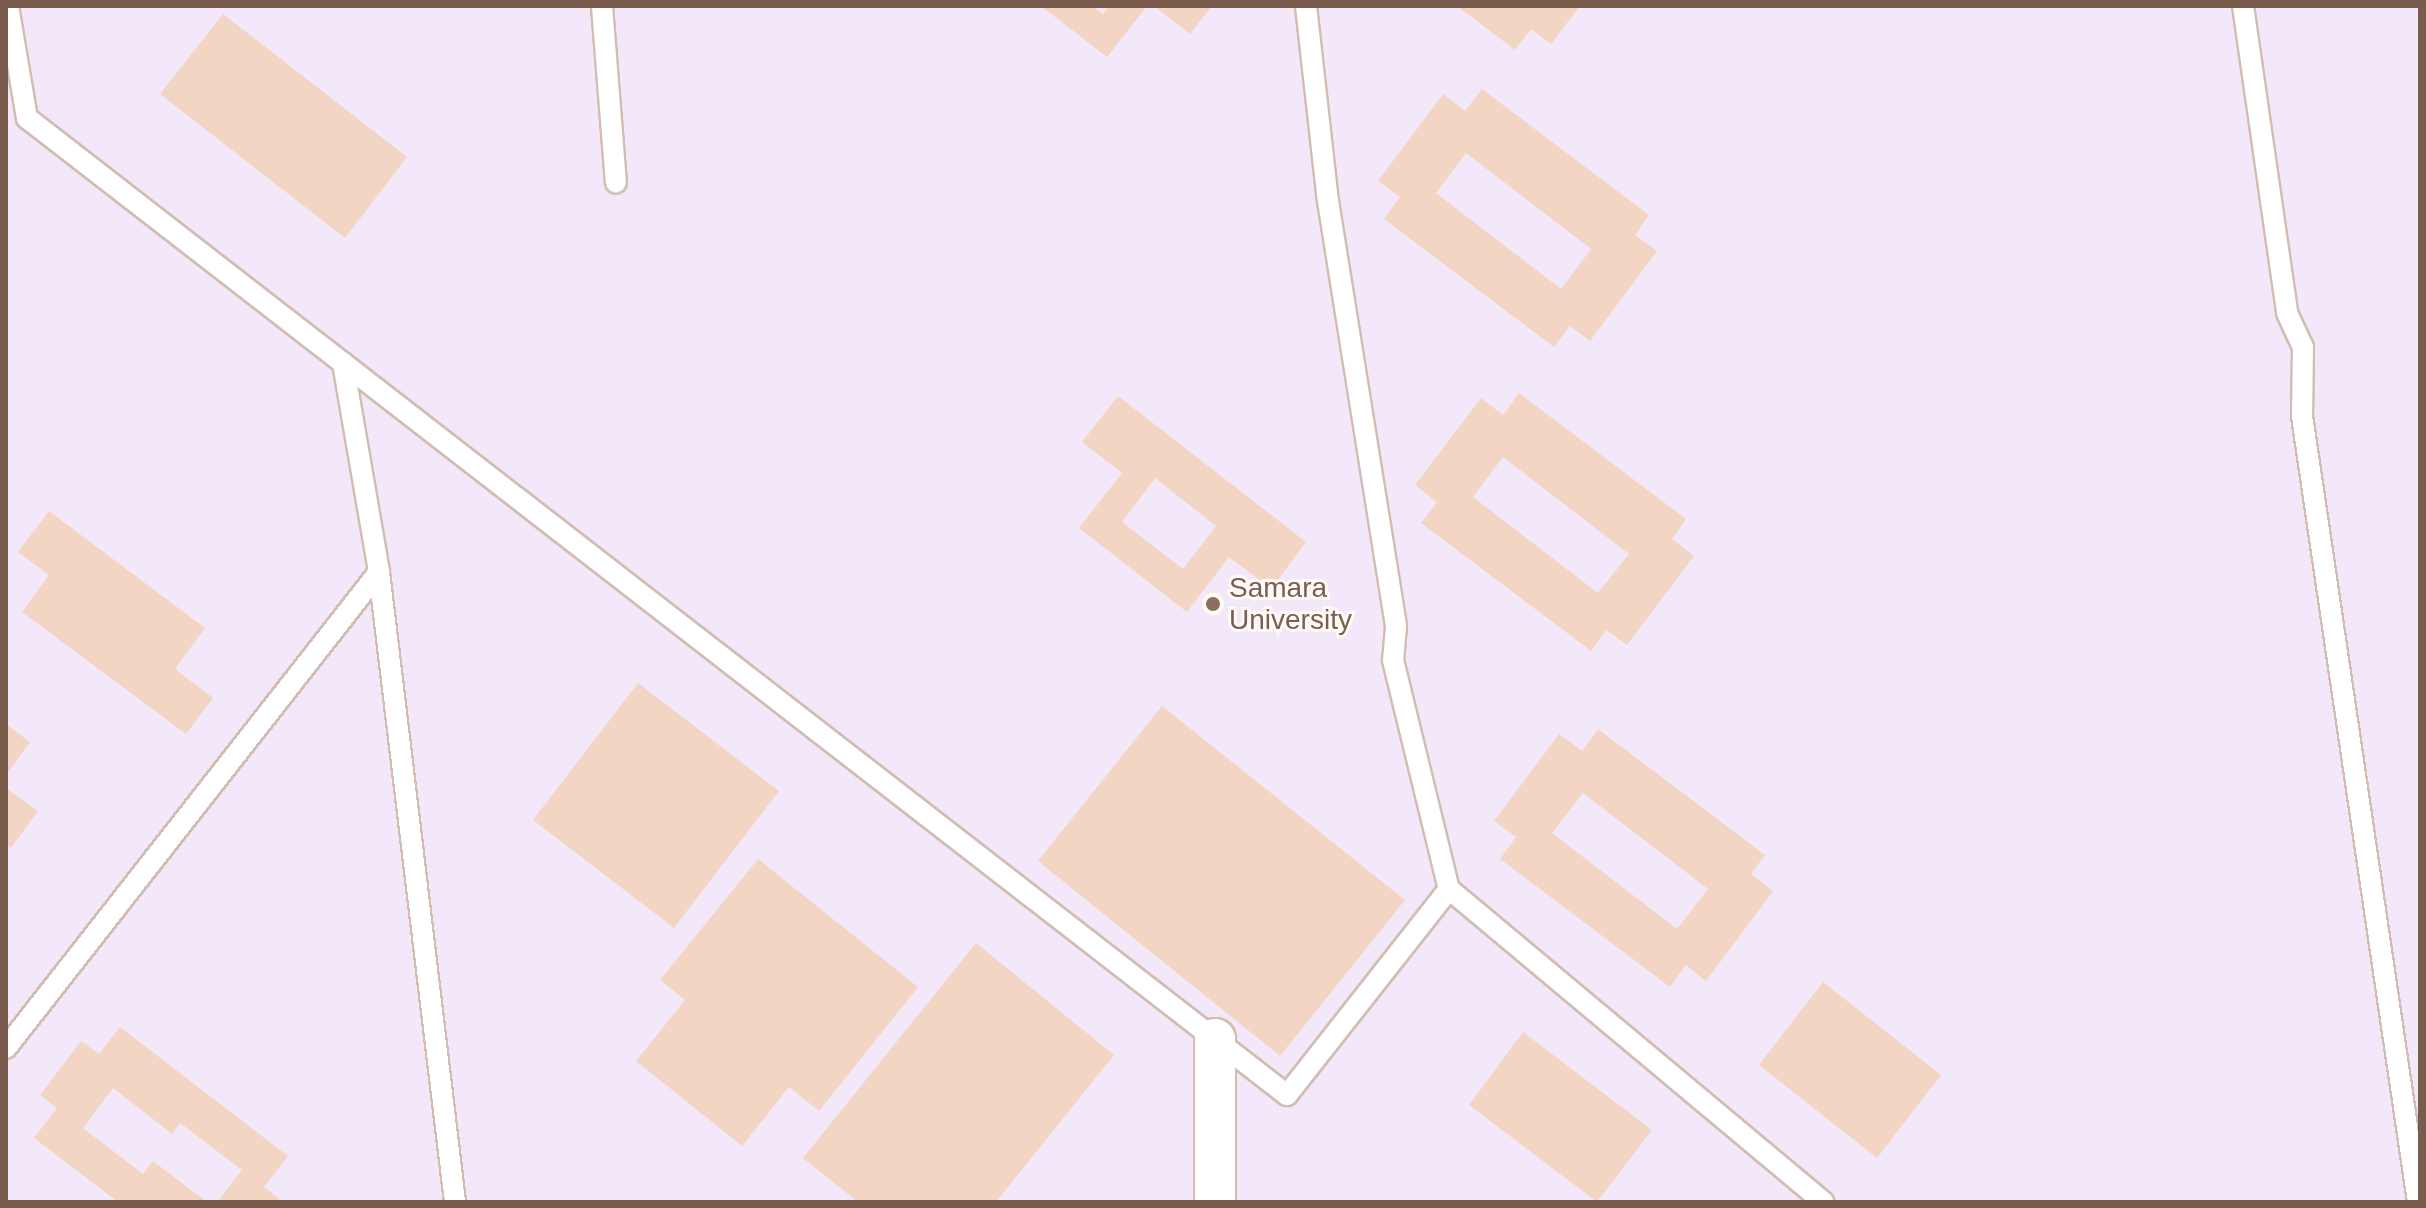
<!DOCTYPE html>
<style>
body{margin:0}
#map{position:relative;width:2426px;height:1208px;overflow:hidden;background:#fdf6ec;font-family:Helvetica,sans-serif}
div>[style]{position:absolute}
.education>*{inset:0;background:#f3e8fa}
.building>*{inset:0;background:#f3d5c3}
.roads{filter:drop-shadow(2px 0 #d1beb0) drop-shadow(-2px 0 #d1beb0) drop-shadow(0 2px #d1beb0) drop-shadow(0 -2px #d1beb0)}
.service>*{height:20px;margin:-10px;padding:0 10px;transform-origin:10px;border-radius:10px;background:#fff}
.minor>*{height:40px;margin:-20px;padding:0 20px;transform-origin:20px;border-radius:20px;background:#fff}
.dots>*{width:22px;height:22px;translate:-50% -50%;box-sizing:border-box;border:4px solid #fffaf3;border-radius:50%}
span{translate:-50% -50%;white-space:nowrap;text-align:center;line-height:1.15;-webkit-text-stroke:6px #fffaf3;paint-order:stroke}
.education-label{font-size:28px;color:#785e54}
.left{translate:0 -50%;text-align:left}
.frame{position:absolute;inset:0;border:8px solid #7a5c4d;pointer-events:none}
</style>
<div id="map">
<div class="education">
<i style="clip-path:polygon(6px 6px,2420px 6px,2420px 1202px,6px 1202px)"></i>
</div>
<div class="building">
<i style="clip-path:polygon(1041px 6px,1092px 6px,1103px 14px,1109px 6px,1147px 6px,1107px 57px)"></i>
<i style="clip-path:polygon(1154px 6px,1212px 6px,1190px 34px)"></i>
<i style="clip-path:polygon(1457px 6px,1580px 6px,1551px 44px,1531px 29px,1515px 50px)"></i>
<i style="clip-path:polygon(223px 14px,407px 157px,345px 238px,160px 94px)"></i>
<i style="clip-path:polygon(evenodd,1482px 89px,1649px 215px,1635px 235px,1657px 251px,1590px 341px,1570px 326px,1554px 347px,1384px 219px,1400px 197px,1378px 181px,1443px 94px,1465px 111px,1482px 89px,1466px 153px,1591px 249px,1561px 289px,1436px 193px,1466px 153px)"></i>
<i style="clip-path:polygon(evenodd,1519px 393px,1686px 519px,1672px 539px,1694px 556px,1627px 645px,1606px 630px,1591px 651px,1421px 523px,1437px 502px,1415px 485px,1481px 398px,1503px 415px,1519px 393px,1503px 457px,1629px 554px,1598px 593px,1473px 497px,1503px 457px)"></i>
<i style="clip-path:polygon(evenodd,1118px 396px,1306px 542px,1271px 589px,1229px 557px,1187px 612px,1079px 528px,1122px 473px,1082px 442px,1118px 396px,1155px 478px,1216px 526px,1183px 569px,1122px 522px,1155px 478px)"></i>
<i style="clip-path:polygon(49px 511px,205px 628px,175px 669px,213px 698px,186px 734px,22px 612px,49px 575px,18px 552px)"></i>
<i style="clip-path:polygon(638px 683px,779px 791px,674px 928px,533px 820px)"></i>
<i style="clip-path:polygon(1162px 706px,1405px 900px,1280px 1056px,1038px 861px)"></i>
<i style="clip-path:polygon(6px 724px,30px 742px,6px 775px)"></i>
<i style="clip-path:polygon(evenodd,1598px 729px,1765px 855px,1751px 874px,1773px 891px,1706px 981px,1686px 965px,1670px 987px,1500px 859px,1516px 837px,1494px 821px,1559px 734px,1582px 751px,1598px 729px,1583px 793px,1708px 889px,1677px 929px,1552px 833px,1583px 793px)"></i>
<i style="clip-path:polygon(6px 788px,38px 811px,11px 848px,6px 845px)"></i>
<i style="clip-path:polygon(758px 859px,918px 987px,819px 1111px,789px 1087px,742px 1146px,636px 1061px,685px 1000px,660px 980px)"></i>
<i style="clip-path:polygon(976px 943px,1114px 1055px,996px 1202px,858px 1202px,803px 1158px)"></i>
<i style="clip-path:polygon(1823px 982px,1941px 1075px,1877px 1158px,1759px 1065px)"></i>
<i style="clip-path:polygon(120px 1027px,288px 1156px,264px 1187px,283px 1202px,217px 1202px,242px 1170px,180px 1123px,172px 1134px,113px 1088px,83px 1128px,143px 1174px,153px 1161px,207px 1202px,118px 1202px,34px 1138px,57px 1108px,40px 1095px,81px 1041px,99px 1054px)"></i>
<i style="clip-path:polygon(1523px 1032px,1652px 1130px,1597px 1202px,1469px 1105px)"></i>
</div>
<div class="roads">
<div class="service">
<i style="left:8px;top:6px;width:114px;rotate:80.4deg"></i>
<i style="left:27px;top:118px;width:1594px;rotate:37.79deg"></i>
<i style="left:1287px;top:1095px;width:262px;rotate:-51.8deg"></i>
<i style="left:1449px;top:889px;width:488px;rotate:39.9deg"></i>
<i style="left:602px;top:6px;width:177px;rotate:85.5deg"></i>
<i style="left:1306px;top:6px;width:196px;rotate:83.6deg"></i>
<i style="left:1328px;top:201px;width:431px;rotate:80.9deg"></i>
<i style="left:1396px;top:627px;width:33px;rotate:95deg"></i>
<i style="left:1393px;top:660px;width:236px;rotate:76.3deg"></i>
<i style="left:2243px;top:6px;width:310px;rotate:81.8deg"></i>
<i style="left:2287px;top:313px;width:38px;rotate:65deg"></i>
<i style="left:2303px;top:347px;width:69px;rotate:90.8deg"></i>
<i style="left:2302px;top:416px;width:795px;rotate:81.6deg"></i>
<i style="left:343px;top:363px;width:212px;rotate:80.2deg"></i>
<i style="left:379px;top:572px;width:635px;rotate:83.12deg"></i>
<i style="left:6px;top:1048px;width:605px;rotate:-51.92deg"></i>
</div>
<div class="minor">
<i style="left:1215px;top:1202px;width:163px;rotate:-90deg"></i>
</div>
</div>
<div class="dots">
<i style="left:1213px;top:604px;background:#8d6e63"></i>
</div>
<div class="education-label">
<span class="left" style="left:1229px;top:604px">Samara<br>University</span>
</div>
<div class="frame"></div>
</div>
